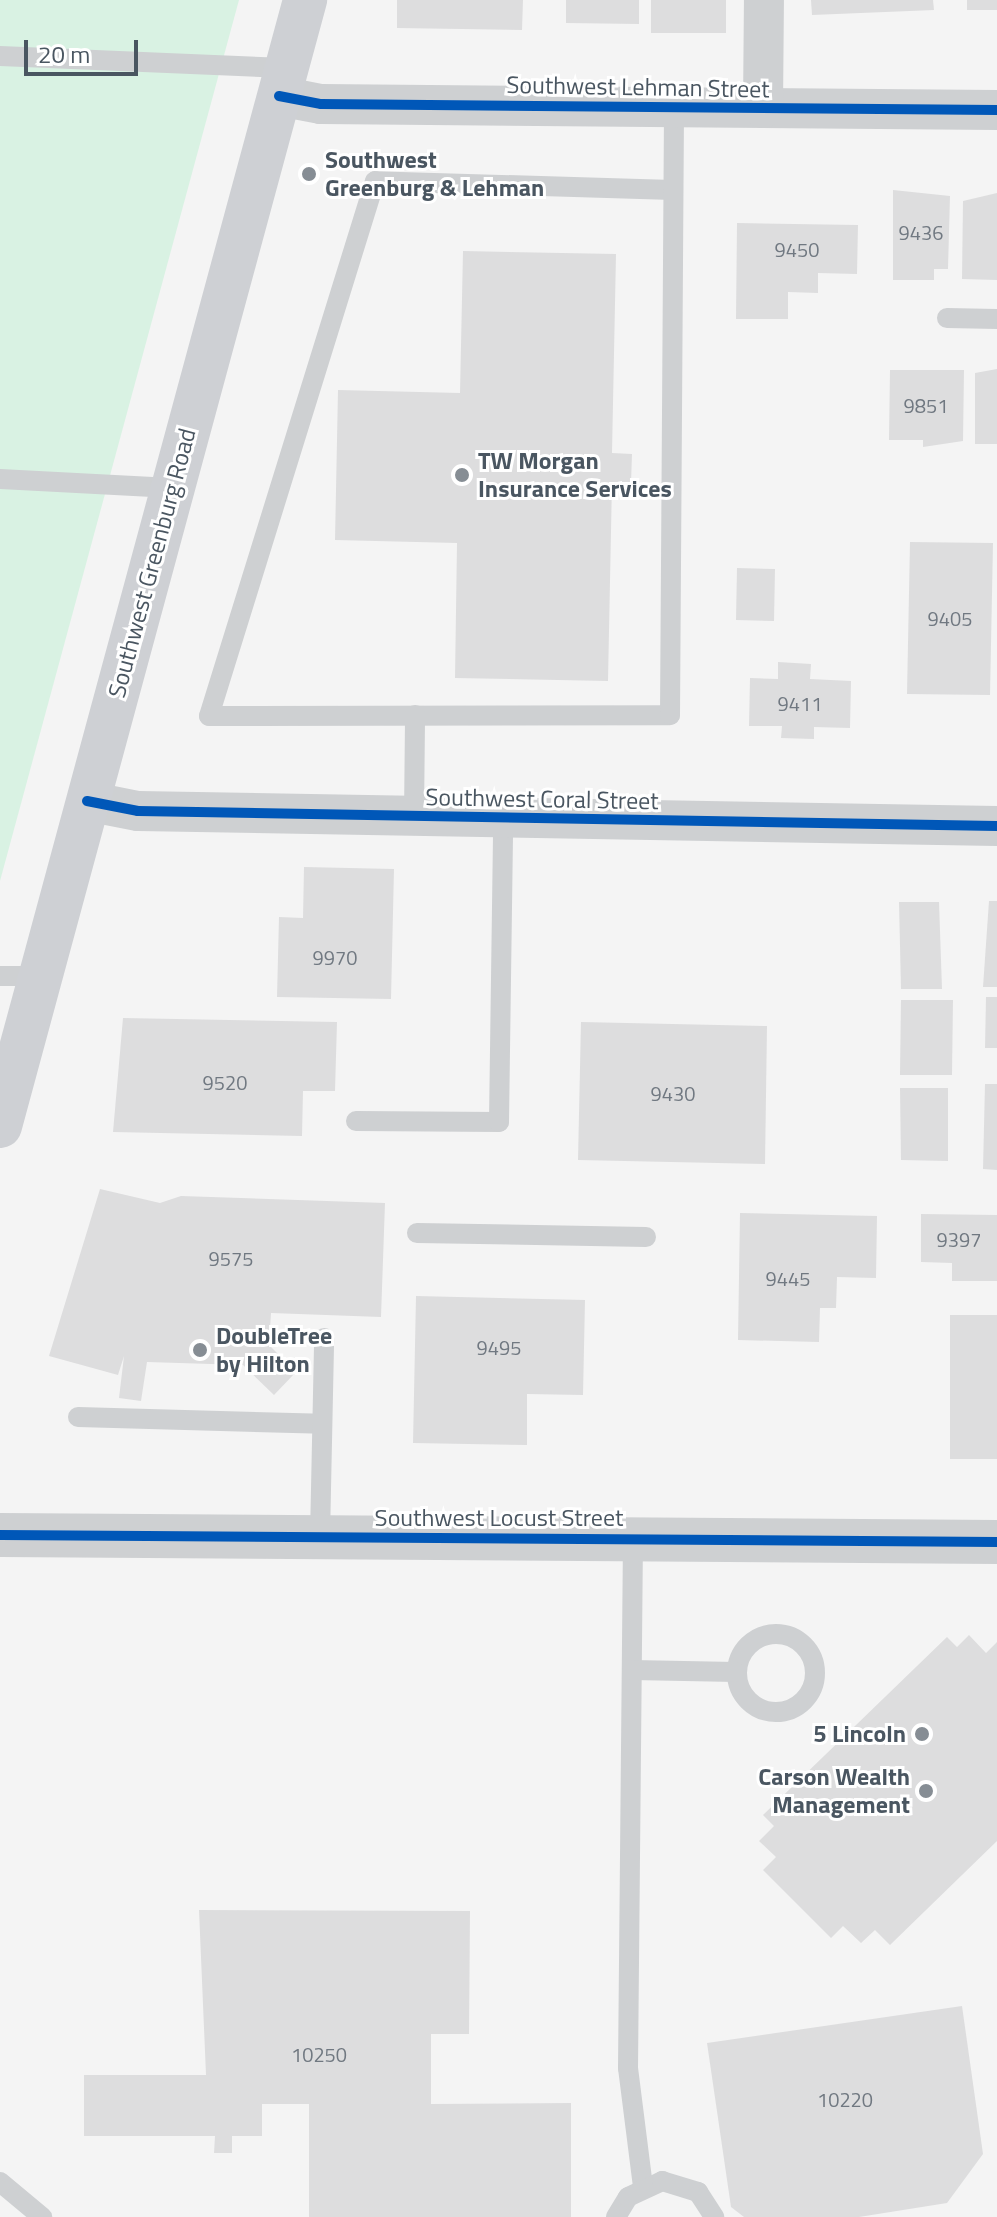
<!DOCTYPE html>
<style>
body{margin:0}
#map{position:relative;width:997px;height:2217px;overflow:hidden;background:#f4f4f4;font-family:"Titillium Web",sans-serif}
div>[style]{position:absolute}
.green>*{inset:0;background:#d9f2e3}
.building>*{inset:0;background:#ddddde}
.service>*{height:20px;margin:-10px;padding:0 10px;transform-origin:10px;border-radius:10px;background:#ced0d2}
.service>.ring{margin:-10px;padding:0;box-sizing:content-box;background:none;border:20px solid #ced0d2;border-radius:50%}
.minor>*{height:40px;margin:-20px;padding:0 20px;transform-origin:20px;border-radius:20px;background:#ced0d2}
.tertiary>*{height:44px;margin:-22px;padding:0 22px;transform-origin:22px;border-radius:22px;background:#ced0d2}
.secondary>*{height:44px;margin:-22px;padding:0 22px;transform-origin:22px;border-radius:22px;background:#ced0d4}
.cycleway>*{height:10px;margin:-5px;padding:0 5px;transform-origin:5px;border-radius:5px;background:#0057b8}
.dots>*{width:22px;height:22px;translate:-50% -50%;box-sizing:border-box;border:4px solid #fff;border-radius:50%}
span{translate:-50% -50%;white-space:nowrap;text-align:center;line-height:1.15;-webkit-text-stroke:6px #fff;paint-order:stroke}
.number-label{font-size:20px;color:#707881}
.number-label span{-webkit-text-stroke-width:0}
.street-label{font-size:24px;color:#4a5661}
.poi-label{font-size:24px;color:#4a5661;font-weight:700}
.left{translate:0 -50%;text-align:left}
.right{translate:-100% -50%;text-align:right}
.scale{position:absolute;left:24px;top:40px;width:114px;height:36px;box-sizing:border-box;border:4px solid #4a5661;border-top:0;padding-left:10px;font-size:24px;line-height:28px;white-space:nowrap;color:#4a5661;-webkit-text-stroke:6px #fff;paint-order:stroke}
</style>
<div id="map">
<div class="green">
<i style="clip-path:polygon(0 0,239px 0,0 881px)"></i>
</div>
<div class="building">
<i style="clip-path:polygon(397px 0,523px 0,522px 30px,397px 28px)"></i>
<i style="clip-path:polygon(566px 0,639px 0,639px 24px,566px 23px)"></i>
<i style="clip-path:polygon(651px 0,726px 0,726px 33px,651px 33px)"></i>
<i style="clip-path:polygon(811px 0,933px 0,934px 10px,812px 15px)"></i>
<i style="clip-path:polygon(967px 0,997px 0,997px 10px,967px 10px)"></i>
<i style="clip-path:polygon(893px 190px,950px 196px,948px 269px,934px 269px,934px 280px,893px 280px)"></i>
<i style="clip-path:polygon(997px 193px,997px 280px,962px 279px,963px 201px)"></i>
<i style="clip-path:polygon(737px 223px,858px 225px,857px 274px,818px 273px,818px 293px,788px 292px,788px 319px,736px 319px)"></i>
<i style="clip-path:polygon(463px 251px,616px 254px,612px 453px,632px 454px,631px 483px,612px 482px,608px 681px,455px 678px,457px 543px,335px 540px,338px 390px,460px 393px)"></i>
<i style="clip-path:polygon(997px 369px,997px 444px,975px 444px,975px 373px)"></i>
<i style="clip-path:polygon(890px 370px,964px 370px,963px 441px,923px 447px,923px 440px,889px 440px)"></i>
<i style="clip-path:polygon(910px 542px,993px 543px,990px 695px,907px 694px)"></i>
<i style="clip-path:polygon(737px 568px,775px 569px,774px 621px,736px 620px)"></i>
<i style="clip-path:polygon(778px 662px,811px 664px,810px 679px,851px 681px,850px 728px,814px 727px,814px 739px,781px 738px,782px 726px,749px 726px,750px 678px,778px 679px)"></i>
<i style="clip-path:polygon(304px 867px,394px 869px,391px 999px,277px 997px,279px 917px,303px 918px)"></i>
<i style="clip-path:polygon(989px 901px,997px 901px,997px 987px,983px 987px)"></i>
<i style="clip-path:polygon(899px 902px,939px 902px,942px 989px,901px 989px)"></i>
<i style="clip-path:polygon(986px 997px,997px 997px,997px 1048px,985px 1048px)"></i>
<i style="clip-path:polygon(901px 1000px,953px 1000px,952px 1075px,900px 1075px)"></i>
<i style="clip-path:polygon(123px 1018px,337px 1022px,335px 1091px,303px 1091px,302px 1136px,113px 1132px)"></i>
<i style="clip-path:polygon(581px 1022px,767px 1026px,765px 1164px,578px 1160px)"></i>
<i style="clip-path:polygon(985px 1084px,997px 1084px,997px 1170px,983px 1169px)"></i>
<i style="clip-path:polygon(900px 1088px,948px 1088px,948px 1161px,901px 1160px)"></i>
<i style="clip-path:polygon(100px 1189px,160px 1203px,181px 1196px,385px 1203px,381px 1317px,271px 1313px,269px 1345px,296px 1372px,274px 1395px,243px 1365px,147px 1362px,141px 1401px,119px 1398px,124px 1356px,118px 1375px,49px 1356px)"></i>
<i style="clip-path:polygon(740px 1213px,877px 1216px,876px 1278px,837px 1277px,836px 1308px,820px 1308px,819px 1342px,738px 1340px)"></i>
<i style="clip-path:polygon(921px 1214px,997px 1215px,997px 1281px,952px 1281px,952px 1263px,921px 1262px)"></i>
<i style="clip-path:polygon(416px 1296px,585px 1300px,583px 1395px,527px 1394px,527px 1445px,413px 1443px)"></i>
<i style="clip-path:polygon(950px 1315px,997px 1315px,997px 1459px,950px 1459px)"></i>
<i style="clip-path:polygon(969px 1635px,986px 1653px,997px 1642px,997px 1841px,890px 1945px,875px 1930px,861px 1943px,843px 1926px,831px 1938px,763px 1870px,776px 1857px,759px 1841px,774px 1826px,763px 1815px,947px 1637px,957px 1647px)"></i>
<i style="clip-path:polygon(199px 1910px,470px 1911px,469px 2034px,431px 2034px,431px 2104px,571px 2103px,571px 2217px,309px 2217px,309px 2104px,262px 2104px,262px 2136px,232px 2136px,232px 2153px,214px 2153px,215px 2136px,84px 2136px,84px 2075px,206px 2075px)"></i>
<i style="clip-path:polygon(962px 2006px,983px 2154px,947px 2203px,859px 2217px,744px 2217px,731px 2207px,707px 2043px)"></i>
</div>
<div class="service">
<i style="left:0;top:56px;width:286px;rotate:2.4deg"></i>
<i style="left:673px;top:190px;width:298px;rotate:-178.3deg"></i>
<i style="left:375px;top:181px;width:560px;rotate:107.24deg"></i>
<i style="left:209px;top:716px;width:461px;rotate:-0.1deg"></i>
<i style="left:670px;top:715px;width:608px;rotate:-89.62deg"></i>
<i style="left:947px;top:318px;width:50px;rotate:1.1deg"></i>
<i style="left:0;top:479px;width:172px;rotate:3deg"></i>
<i style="left:414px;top:816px;width:101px;rotate:-89.4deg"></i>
<i style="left:0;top:976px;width:40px"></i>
<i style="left:356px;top:1121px;width:143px;rotate:0.4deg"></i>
<i style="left:499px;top:1122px;width:304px;rotate:-89.2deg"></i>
<i style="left:417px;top:1233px;width:229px;rotate:1deg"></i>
<i style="left:78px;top:1417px;width:244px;rotate:1.6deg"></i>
<i style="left:320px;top:1537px;width:199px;rotate:-88.8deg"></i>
<i style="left:633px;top:1538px;width:530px;rotate:90.54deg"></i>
<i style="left:628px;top:2068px;width:119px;rotate:82.8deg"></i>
<i class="ring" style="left:737px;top:1634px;width:58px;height:58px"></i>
<i style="left:632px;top:1670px;width:104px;rotate:1.1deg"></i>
<i style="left:0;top:2182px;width:55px;rotate:39.8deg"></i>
<i style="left:616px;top:2217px;width:23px;rotate:-59deg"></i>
<i style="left:628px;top:2197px;width:38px;rotate:-25deg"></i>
<i style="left:662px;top:2181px;width:38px;rotate:17deg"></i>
<i style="left:698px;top:2192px;width:30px;rotate:57deg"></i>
</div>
<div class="minor">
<i style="left:279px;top:96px;width:43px;rotate:10.8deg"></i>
<i style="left:321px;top:104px;width:676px;rotate:0.51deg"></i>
<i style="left:763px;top:108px;width:108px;rotate:-89.5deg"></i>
<i style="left:87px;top:801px;width:52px;rotate:11.1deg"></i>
<i style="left:138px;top:811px;width:859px;rotate:1deg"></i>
</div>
<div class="tertiary">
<i style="left:0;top:1535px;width:997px;rotate:0.4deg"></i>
</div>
<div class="secondary">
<i style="left:0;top:1126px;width:1167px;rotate:-74.84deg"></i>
</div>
<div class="cycleway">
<i style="left:279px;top:96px;width:43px;rotate:10.8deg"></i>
<i style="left:321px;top:104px;width:676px;rotate:0.51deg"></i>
<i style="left:87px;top:801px;width:52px;rotate:11.1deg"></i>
<i style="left:138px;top:811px;width:859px;rotate:1deg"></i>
<i style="left:0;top:1535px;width:997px;rotate:0.4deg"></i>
</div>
<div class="dots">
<i style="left:309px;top:174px;background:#868d94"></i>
<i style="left:462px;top:475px;background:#868d94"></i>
<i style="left:200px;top:1350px;background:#868d94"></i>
<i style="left:922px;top:1734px;background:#868d94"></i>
<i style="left:926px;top:1791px;background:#868d94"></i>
</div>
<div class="number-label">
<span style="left:921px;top:232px">9436</span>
<span style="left:797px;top:249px">9450</span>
<span style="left:926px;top:405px">9851</span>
<span style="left:950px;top:618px">9405</span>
<span style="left:800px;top:703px">9411</span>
<span style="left:335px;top:957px">9970</span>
<span style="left:225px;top:1082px">9520</span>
<span style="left:673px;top:1093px">9430</span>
<span style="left:959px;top:1239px">9397</span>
<span style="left:231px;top:1258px">9575</span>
<span style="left:788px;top:1278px">9445</span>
<span style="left:499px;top:1347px">9495</span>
<span style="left:319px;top:2054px">10250</span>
<span style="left:845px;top:2099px">10220</span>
</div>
<div class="street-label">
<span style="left:638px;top:87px;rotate:1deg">Southwest Lehman Street</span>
<span style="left:152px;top:563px;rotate:-75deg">Southwest Greenburg Road</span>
<span style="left:542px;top:799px;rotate:1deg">Southwest Coral Street</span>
<span style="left:499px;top:1518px">Southwest Locust Street</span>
</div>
<div class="poi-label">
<span class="left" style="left:325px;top:174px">Southwest<br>Greenburg &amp; Lehman</span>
<span class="left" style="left:478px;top:475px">TW Morgan<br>Insurance Services</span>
<span class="left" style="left:216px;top:1350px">DoubleTree<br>by Hilton</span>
<span class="right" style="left:906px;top:1734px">5 Lincoln</span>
<span class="right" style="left:910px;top:1791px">Carson Wealth<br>Management</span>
</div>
<div class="scale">20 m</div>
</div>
